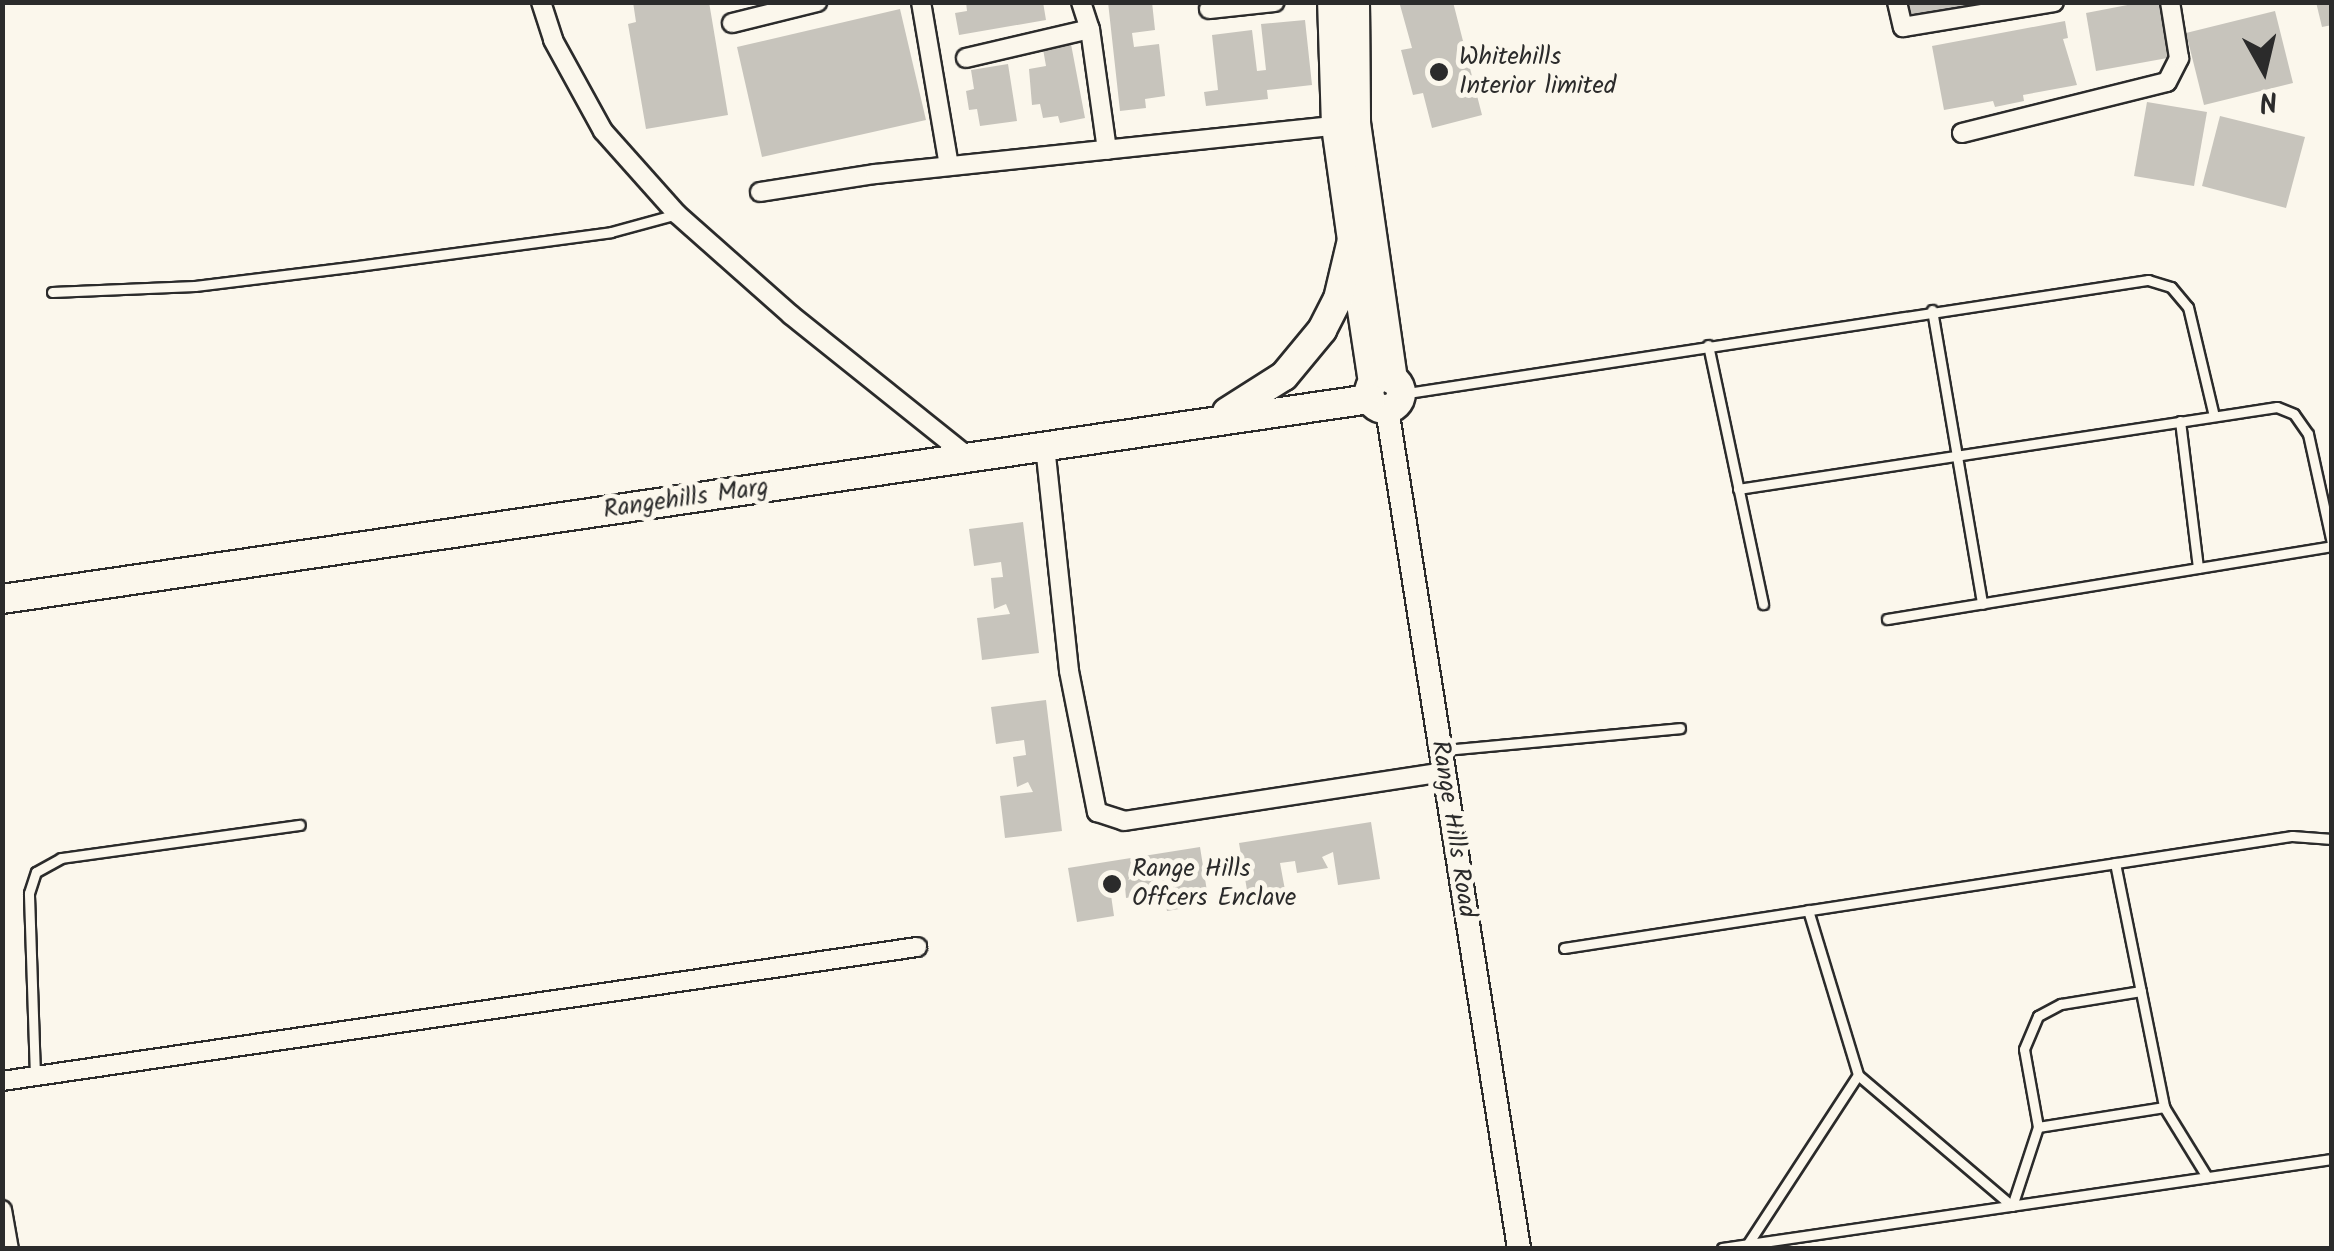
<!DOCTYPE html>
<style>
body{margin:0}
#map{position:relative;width:2334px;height:1251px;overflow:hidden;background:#fbf7ec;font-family:Kalam,sans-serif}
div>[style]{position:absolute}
.building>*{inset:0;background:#c7c4bc}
.roads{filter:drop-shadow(2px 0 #2b2b2b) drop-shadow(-2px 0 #2b2b2b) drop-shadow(0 2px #2b2b2b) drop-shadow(0 -2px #2b2b2b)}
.service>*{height:9px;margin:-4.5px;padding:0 4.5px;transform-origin:4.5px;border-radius:4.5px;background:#fbf7ec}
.minor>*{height:18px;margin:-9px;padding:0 9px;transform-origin:9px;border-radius:9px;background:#fbf7ec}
.tertiary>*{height:22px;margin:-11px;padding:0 11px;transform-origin:11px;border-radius:11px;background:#fbf7ec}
.secondary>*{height:28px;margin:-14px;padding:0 14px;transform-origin:14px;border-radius:14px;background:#fbf7ec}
.secondary>.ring{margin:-14px;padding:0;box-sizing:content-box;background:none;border:28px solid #fbf7ec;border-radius:50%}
.dots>*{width:28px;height:28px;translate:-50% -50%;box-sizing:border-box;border:5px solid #fbf7ec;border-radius:50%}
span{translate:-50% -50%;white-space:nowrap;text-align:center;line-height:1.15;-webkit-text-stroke:10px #fbf7ec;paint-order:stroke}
.poi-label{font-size:25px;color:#2b2b2b}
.left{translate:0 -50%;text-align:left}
.street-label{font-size:25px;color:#2b2b2b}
.frame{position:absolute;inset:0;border:5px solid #2b2b2b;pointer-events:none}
.north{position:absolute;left:2214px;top:20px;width:100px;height:100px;-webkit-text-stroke:8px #fbf7ec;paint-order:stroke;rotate:172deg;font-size:28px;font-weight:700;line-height:40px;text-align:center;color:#2b2b2b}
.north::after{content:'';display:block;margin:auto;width:35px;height:45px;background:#2b2b2b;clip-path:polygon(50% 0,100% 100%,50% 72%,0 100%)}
</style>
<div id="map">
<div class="building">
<i style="clip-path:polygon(633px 2px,709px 2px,728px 115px,646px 129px,628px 24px,636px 22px)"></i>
<i style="clip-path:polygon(966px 2px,1043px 2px,1046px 20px,959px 35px,955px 13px,967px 11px)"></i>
<i style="clip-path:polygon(1108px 2px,1152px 2px,1155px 30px,1132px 33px,1134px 47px,1159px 44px,1165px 96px,1145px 99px,1146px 108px,1120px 111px)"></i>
<i style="clip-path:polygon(1411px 2px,1453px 2px,1482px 115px,1432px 128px,1423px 93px,1413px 95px,1401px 50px,1412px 48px,1400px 5px)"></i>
<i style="clip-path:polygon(1907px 2px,1977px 2px,1977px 5px,1910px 15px)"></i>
<i style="clip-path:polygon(2143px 2px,2162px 2px,2173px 57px,2096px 71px,2086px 13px)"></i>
<i style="clip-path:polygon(2316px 2px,2332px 2px,2332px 25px,2322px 27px)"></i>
<i style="clip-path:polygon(900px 9px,926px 120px,762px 157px,737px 47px)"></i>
<i style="clip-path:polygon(2275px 11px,2293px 83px,2204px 105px,2186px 33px)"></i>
<i style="clip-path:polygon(1305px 20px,1312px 85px,1267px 90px,1268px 99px,1206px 106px,1204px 92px,1218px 90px,1212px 35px,1252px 30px,1257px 71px,1266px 70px,1261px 24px)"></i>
<i style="clip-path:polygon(2065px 21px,2068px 38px,2063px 39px,2077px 85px,2023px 95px,2024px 101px,1995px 107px,1993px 101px,1944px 110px,1932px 46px)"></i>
<i style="clip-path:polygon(1071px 44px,1085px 118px,1060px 123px,1058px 116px,1043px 118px,1040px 104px,1032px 105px,1029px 69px,1046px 66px,1043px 49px)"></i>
<i style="clip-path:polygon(1008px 64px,1017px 121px,980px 126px,977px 109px,969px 110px,966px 91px,974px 89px,971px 70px)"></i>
<i style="clip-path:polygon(2147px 102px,2207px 112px,2194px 186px,2134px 176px)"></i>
<i style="clip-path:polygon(2220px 116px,2305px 137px,2286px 208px,2202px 186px)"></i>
<i style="clip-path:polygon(1023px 522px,1039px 653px,982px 660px,977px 618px,1010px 614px,1006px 604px,994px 609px,991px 578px,1003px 577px,1001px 562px,974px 566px,969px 529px)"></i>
<i style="clip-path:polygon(1046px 700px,1062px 831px,1005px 838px,1000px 796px,1033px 792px,1028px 782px,1017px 787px,1013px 757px,1026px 755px,1024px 740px,996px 744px,991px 707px)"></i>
<i style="clip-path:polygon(1371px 822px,1380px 879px,1338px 885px,1333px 852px,1322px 857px,1328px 868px,1297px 873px,1295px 861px,1280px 863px,1285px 890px,1248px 896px,1239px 843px)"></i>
<i style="clip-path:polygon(1200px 847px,1209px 904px,1167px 911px,1162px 877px,1151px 882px,1157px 893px,1126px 898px,1125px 886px,1110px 888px,1114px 916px,1077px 922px,1068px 868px)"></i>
</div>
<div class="roads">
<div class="service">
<i style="left:52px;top:292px;width:143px;rotate:-2.4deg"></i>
<i style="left:195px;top:286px;width:156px;rotate:-7deg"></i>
<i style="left:350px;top:267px;width:263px;rotate:-7.6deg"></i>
<i style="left:611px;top:232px;width:68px;rotate:-15.3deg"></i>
<i style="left:1932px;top:310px;width:298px;rotate:80.3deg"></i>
<i style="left:1708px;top:345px;width:265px;rotate:78deg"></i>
<i style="left:1401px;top:394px;width:756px;rotate:-8.68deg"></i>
<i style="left:2148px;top:280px;width:24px;rotate:17deg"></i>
<i style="left:2171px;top:287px;width:26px;rotate:50deg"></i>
<i style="left:2188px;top:307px;width:112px;rotate:76.6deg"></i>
<i style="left:2180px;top:421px;width:148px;rotate:83deg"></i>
<i style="left:1738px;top:489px;width:545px;rotate:-8.65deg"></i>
<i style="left:2277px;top:407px;width:18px;rotate:22deg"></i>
<i style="left:2294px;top:414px;width:24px;rotate:55deg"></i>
<i style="left:2308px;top:434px;width:112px;rotate:77.6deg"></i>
<i style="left:1887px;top:619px;width:451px;rotate:-9.3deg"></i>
<i style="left:1444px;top:750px;width:237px;rotate:-5.3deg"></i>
<i style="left:2115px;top:863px;width:249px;rotate:78.6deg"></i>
<i style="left:2164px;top:1107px;width:82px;rotate:58.4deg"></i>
<i style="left:1808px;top:910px;width:172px;rotate:73.1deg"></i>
<i style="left:1858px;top:1075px;width:202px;rotate:40.4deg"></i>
<i style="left:2012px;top:1206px;width:83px;rotate:-71.8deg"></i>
<i style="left:2038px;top:1127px;width:128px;rotate:-9deg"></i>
<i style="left:1564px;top:948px;width:737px;rotate:-8.75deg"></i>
<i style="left:2292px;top:836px;width:40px;rotate:4.3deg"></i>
<i style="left:35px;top:1076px;width:183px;rotate:-91.9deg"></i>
<i style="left:29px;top:893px;width:22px;rotate:-72deg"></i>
<i style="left:36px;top:872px;width:29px;rotate:-29deg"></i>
<i style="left:61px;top:858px;width:241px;rotate:-7.9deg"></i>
<i style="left:2038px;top:1127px;width:79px;rotate:-100.2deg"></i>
<i style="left:2024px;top:1049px;width:36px;rotate:-67deg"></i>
<i style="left:2038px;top:1016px;width:26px;rotate:-28deg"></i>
<i style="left:2061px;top:1004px;width:81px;rotate:-9.2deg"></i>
<i style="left:1747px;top:1245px;width:203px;rotate:-56.9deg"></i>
<i style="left:1722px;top:1248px;width:616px;rotate:-8.3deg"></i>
</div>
<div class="minor">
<i style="left:541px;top:2px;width:40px;rotate:72deg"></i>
<i style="left:553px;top:40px;width:104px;rotate:61.2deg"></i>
<i style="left:603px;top:131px;width:111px;rotate:48.3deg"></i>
<i style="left:677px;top:214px;width:152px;rotate:41.5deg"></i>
<i style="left:791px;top:315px;width:227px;rotate:38.7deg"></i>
<i style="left:921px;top:2px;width:166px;rotate:80.3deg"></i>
<i style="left:1081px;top:2px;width:28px;rotate:72deg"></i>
<i style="left:1090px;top:29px;width:122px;rotate:82deg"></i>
<i style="left:1897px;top:2px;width:26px;rotate:77deg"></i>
<i style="left:1903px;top:27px;width:153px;rotate:-9.4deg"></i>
<i style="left:1209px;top:9px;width:66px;rotate:-6.1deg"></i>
<i style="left:732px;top:23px;width:88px;rotate:-13.9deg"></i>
<i style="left:966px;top:58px;width:127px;rotate:-13.2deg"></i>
<i style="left:1962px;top:133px;width:211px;rotate:-14deg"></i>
<i style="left:2167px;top:82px;width:27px;rotate:-63deg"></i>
<i style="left:2179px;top:58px;width:57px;rotate:-99.1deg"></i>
<i style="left:760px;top:192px;width:116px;rotate:-8.9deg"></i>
<i style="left:875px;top:174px;width:473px;rotate:-6deg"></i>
<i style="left:1045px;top:446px;width:226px;rotate:83.9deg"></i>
<i style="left:1069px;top:671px;width:144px;rotate:78.8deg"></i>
<i style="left:1097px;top:812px;width:28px;rotate:18deg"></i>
<i style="left:1124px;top:821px;width:324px;rotate:-8.7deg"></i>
<i style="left:2px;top:1081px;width:925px;rotate:-8.33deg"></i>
<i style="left:2px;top:1210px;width:39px;rotate:80deg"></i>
</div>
<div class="tertiary">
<i style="left:1387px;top:409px;width:849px;rotate:81.06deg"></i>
</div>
<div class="secondary">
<i style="left:1355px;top:2px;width:121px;rotate:89.5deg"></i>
<i style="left:1356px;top:123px;width:260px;rotate:81.8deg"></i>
<i style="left:1354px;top:257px;width:127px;rotate:81.4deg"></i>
<i class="ring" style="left:1369px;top:377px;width:4px;height:4px"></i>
<i style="left:1227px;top:412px;width:67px;rotate:-32.3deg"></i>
<i style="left:1284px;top:376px;width:60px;rotate:-50.4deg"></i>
<i style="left:1322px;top:330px;width:35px;rotate:-63deg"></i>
<i style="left:1338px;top:299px;width:61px;rotate:-76.7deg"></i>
<i style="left:1352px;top:240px;width:115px;rotate:-98deg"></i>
<i style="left:1336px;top:126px;width:124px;rotate:-91.8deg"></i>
<i style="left:2px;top:599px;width:1383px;rotate:-8.32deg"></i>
</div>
</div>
<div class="dots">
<i style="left:1439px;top:72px;background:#2b2b2b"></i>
<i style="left:1112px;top:884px;background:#2b2b2b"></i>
</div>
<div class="poi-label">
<span class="left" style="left:1459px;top:72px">Whitehills<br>Interior limited</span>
<span class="left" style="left:1132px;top:884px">Range Hills<br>Offcers Enclave</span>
</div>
<div class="street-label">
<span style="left:686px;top:499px;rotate:-8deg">Rangehills Marg</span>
<span style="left:1453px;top:829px;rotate:81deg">Range Hills Road</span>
</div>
<div class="frame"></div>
<div class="north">N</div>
</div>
